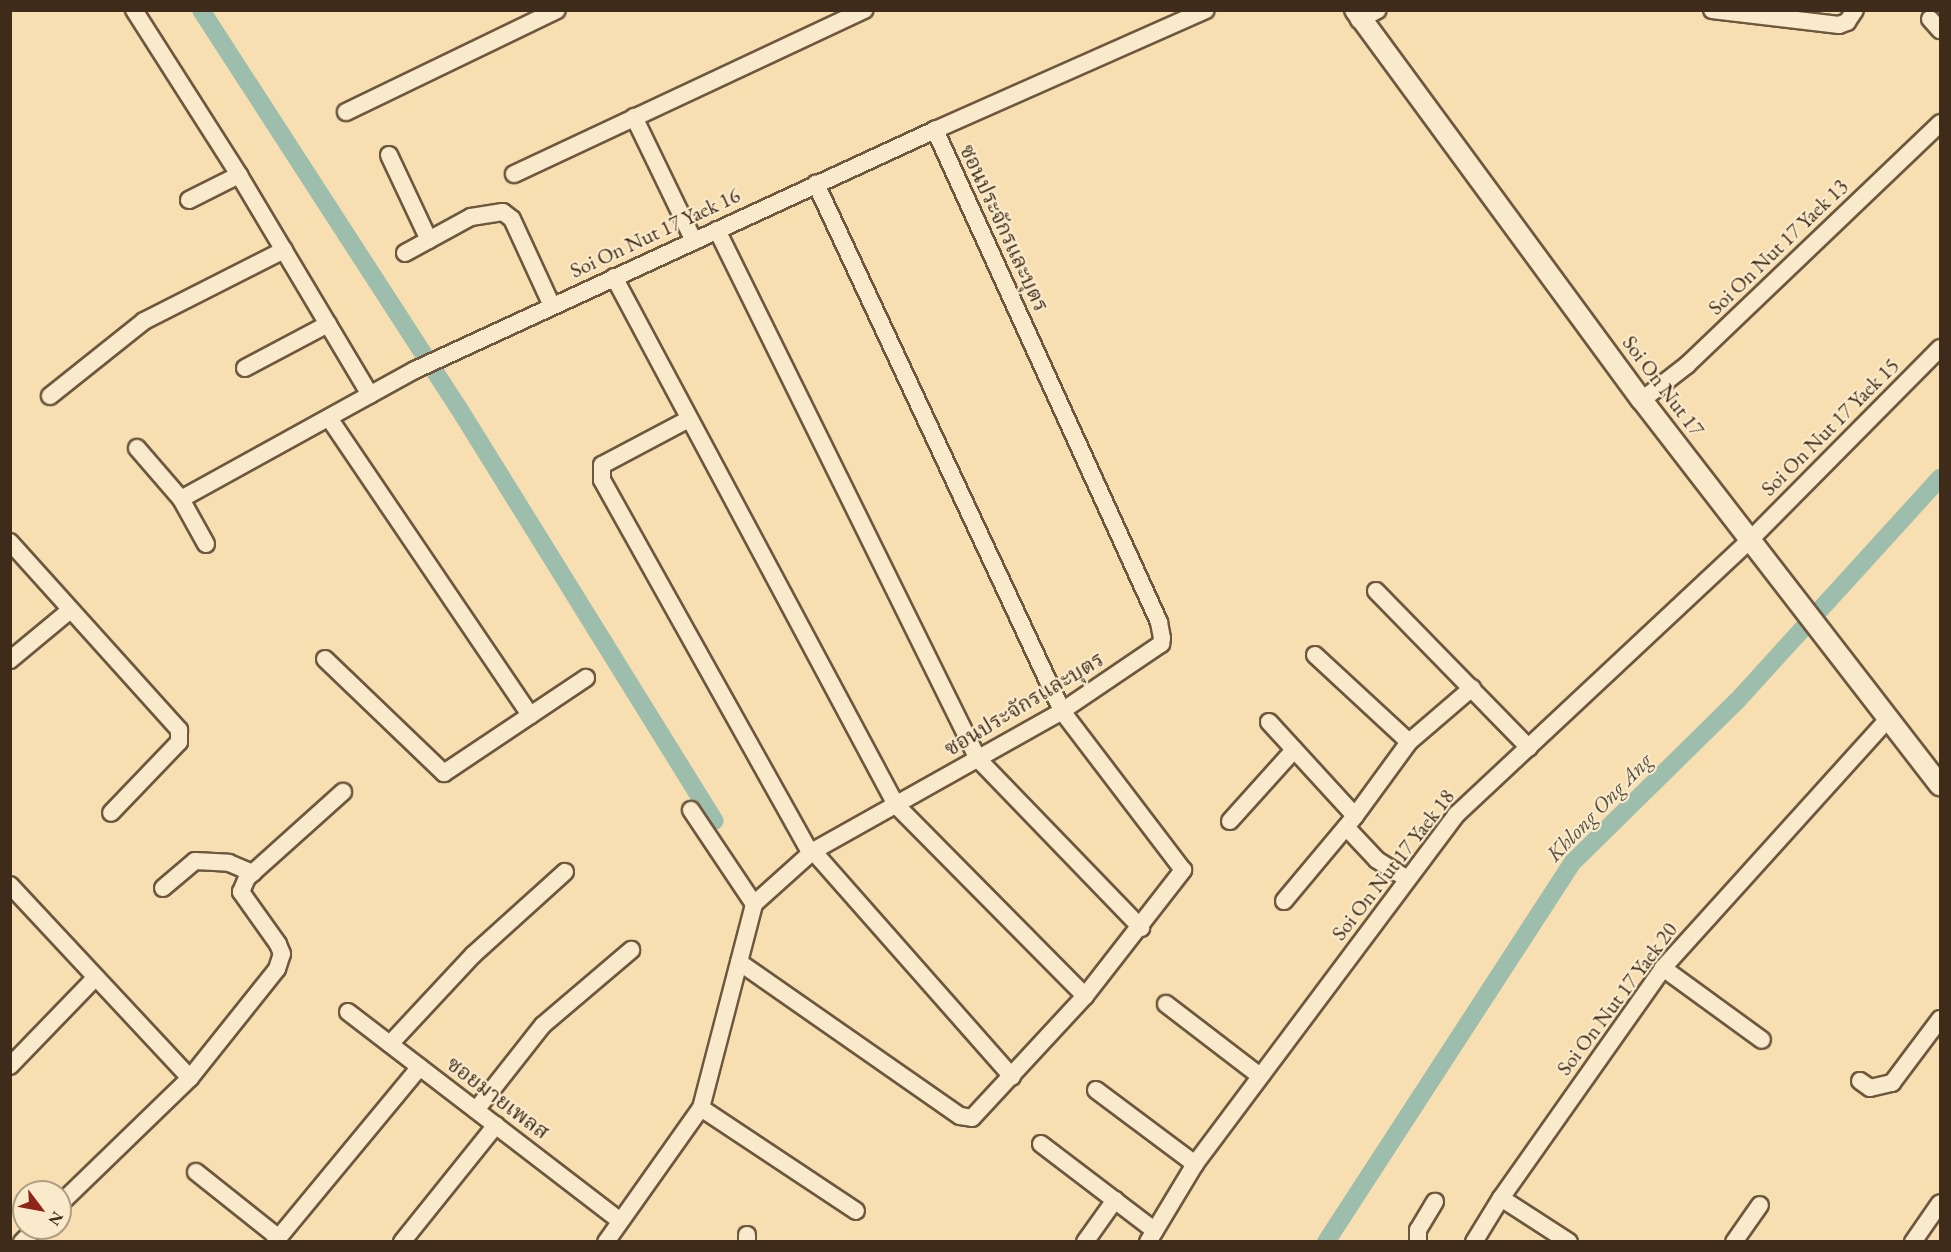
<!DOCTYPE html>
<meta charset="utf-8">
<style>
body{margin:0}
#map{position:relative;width:1951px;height:1252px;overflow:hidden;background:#f8dfb1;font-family:"EB Garamond","Noto Serif Thai",serif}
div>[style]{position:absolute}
.canal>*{height:18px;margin:-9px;padding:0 9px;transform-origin:9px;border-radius:9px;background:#9dbdad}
.roads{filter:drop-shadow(2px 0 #6d583f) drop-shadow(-2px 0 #6d583f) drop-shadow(0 2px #6d583f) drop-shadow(0 -2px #6d583f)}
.minor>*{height:16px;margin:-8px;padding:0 8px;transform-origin:8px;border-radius:8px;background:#faeacc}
.tertiary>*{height:20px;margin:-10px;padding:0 10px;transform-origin:10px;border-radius:10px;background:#faeacc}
span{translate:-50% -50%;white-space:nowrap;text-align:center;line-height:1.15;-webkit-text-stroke:4.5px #faeacc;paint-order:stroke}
.street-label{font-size:21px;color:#3f2b19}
.water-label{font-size:22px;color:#56503e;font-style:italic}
.frame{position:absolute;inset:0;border:12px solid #3f2b19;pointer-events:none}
.north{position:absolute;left:12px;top:1180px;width:60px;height:60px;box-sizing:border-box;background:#faeacc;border:2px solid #af9e84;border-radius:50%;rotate:122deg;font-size:16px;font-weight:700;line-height:24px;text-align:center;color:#3f2b19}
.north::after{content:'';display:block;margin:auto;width:21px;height:27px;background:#8f2418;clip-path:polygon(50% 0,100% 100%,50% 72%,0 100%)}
</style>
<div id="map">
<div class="canal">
<i style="left:201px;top:10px;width:473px;rotate:57.1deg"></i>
<i style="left:458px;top:407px;width:487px;rotate:58.2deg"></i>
<i style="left:1326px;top:1242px;width:453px;rotate:-57deg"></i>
<i style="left:1573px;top:862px;width:230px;rotate:-44.5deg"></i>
<i style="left:1737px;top:701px;width:302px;rotate:-47.7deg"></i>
</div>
<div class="roads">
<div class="minor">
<i style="left:134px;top:10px;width:196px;rotate:57.5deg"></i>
<i style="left:239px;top:175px;width:256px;rotate:59.2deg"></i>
<i style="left:1712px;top:10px;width:128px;rotate:6.7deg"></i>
<i style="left:1839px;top:25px;width:9px;rotate:-21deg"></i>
<i style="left:1847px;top:22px;width:14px;rotate:-56deg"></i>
<i style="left:1930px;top:19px;width:15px;rotate:48deg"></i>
<i style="left:1359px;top:20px;width:21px;rotate:-28deg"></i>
<i style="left:346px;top:112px;width:234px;rotate:-25.8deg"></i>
<i style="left:634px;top:117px;width:138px;rotate:64.2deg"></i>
<i style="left:389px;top:155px;width:94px;rotate:64.8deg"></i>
<i style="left:514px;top:174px;width:387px;rotate:-25.1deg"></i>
<i style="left:189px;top:200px;width:56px;rotate:-26.6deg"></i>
<i style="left:717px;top:230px;width:590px;rotate:63.74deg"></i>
<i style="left:978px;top:759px;width:235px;rotate:46deg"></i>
<i style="left:405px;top:253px;width:75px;rotate:-28.6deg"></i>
<i style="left:471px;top:217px;width:32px;rotate:-9deg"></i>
<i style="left:503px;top:212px;width:11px;rotate:38deg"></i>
<i style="left:512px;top:219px;width:96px;rotate:65.3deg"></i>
<i style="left:614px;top:277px;width:599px;rotate:61.89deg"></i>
<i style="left:896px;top:805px;width:269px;rotate:45.3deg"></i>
<i style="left:245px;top:368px;width:94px;rotate:-27.9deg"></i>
<i style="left:50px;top:396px;width:120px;rotate:-38.6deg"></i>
<i style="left:144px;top:321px;width:157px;rotate:-26.9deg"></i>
<i style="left:1642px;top:400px;width:57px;rotate:-37.9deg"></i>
<i style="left:1687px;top:365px;width:350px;rotate:-43.7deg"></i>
<i style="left:329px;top:418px;width:359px;rotate:55.9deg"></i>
<i style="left:689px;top:419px;width:98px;rotate:152.1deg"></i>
<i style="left:602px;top:465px;width:15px;rotate:90deg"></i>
<i style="left:602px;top:480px;width:428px;rotate:60.8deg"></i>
<i style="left:137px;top:448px;width:67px;rotate:49.2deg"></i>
<i style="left:10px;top:542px;width:253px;rotate:48deg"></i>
<i style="left:179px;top:730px;width:12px;rotate:90deg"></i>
<i style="left:179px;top:742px;width:98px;rotate:133.8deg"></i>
<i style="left:206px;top:544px;width:51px;rotate:-119.1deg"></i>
<i style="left:181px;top:499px;width:267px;rotate:-28.9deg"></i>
<i style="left:415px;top:370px;width:573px;rotate:-24.78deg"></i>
<i style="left:935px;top:130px;width:296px;rotate:-23.9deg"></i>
<i style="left:1376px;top:591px;width:219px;rotate:45.7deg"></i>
<i style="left:1315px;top:655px;width:128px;rotate:42.8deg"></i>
<i style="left:325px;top:659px;width:165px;rotate:43.8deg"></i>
<i style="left:444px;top:773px;width:171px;rotate:-33.8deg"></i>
<i style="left:10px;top:660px;width:77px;rotate:-39.7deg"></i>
<i style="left:1269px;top:722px;width:127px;rotate:47.5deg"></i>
<i style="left:691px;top:810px;width:113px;rotate:56.2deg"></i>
<i style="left:1230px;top:821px;width:96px;rotate:-48deg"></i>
<i style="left:1346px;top:827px;width:45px;rotate:46.8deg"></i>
<i style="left:1377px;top:860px;width:36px;rotate:32deg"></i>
<i style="left:813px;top:851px;width:301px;rotate:48.6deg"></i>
<i style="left:10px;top:885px;width:264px;rotate:47deg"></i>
<i style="left:163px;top:888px;width:42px;rotate:-40.2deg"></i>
<i style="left:195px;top:861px;width:34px;rotate:3deg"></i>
<i style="left:229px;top:863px;width:26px;rotate:23deg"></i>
<i style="left:1284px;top:901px;width:111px;rotate:-50.1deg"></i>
<i style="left:1355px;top:816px;width:92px;rotate:-53.9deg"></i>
<i style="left:1409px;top:742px;width:83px;rotate:-40.6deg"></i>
<i style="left:739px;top:962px;width:269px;rotate:34.9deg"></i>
<i style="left:960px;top:1116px;width:12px;rotate:9deg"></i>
<i style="left:972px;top:1118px;width:166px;rotate:-47.2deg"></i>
<i style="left:1085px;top:996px;width:160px;rotate:-52.1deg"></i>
<i style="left:1183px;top:870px;width:200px;rotate:-127.3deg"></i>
<i style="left:1062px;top:711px;width:582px;rotate:-115.02deg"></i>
<i style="left:1663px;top:968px;width:122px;rotate:36deg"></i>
<i style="left:1166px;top:1004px;width:118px;rotate:37.5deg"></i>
<i style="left:348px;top:1012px;width:343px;rotate:37.5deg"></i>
<i style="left:390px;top:1044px;width:122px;rotate:-47deg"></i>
<i style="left:473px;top:955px;width:124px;rotate:-42.1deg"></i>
<i style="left:10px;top:1066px;width:121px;rotate:-46deg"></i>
<i style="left:1860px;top:1081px;width:12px;rotate:35deg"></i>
<i style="left:1870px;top:1088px;width:23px;rotate:-13deg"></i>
<i style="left:1892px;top:1083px;width:80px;rotate:-53.1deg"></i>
<i style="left:1096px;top:1090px;width:124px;rotate:36.8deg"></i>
<i style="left:701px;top:1108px;width:186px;rotate:33.6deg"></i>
<i style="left:476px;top:1110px;width:108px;rotate:-51.8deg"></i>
<i style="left:543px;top:1025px;width:116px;rotate:-40.4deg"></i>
<i style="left:1041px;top:1144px;width:143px;rotate:37.3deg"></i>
<i style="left:196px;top:1172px;width:106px;rotate:38.5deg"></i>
<i style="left:1501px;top:1198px;width:81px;rotate:32.9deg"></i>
<i style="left:60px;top:1204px;width:181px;rotate:-44.1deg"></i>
<i style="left:190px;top:1078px;width:139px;rotate:-51.4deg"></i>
<i style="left:277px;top:969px;width:16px;rotate:-72deg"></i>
<i style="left:282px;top:954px;width:11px;rotate:-112deg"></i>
<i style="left:278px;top:944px;width:64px;rotate:-125.4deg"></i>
<i style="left:241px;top:892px;width:15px;rotate:-67deg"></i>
<i style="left:247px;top:878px;width:129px;rotate:-41.9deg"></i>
<i style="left:22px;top:1242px;width:20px;rotate:-45deg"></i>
<i style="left:275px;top:1242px;width:227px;rotate:-50.4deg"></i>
<i style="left:402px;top:1242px;width:150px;rotate:-51.2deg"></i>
<i style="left:606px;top:1242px;width:164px;rotate:-54.7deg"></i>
<i style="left:701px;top:1108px;width:211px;rotate:-75.4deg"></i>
<i style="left:754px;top:904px;width:79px;rotate:-41.9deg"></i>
<i style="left:813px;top:851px;width:286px;rotate:-29.3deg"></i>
<i style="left:1062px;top:711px;width:120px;rotate:-34.1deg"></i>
<i style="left:1161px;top:644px;width:6px;rotate:-81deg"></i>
<i style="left:1162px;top:638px;width:16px;rotate:-101deg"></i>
<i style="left:1159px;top:622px;width:541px;rotate:-114.48deg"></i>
<i style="left:747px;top:1242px;width:7px;rotate:-90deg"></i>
<i style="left:1085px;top:1242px;width:52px;rotate:-54.5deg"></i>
<i style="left:1148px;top:1242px;width:91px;rotate:-58.9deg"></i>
<i style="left:1195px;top:1164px;width:436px;rotate:-53.2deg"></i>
<i style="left:1456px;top:815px;width:405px;rotate:-43.1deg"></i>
<i style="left:1752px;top:538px;width:267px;rotate:-45.3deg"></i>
<i style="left:1418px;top:1242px;width:12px;rotate:-90deg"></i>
<i style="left:1418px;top:1230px;width:33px;rotate:-59deg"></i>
<i style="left:1474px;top:1242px;width:52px;rotate:-58.5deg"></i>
<i style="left:1501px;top:1198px;width:281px;rotate:-54.8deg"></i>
<i style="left:1663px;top:968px;width:336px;rotate:-47.9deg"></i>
<i style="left:1734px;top:1242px;width:45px;rotate:-54.9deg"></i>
<i style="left:1913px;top:1242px;width:47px;rotate:-55.3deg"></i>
</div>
<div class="tertiary">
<i style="left:1355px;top:10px;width:484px;rotate:53.7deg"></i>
<i style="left:1642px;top:400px;width:487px;rotate:52.3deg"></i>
</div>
</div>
<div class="street-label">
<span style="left:1004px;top:228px;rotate:65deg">ซอนประจักรและบุตร</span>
<span style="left:655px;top:233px;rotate:-25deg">Soi On Nut 17 Yaek 16</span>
<span style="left:1778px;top:247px;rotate:-44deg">Soi On Nut 17 Yaek 13</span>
<span style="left:1663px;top:386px;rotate:53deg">Soi On Nut 17</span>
<span style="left:1830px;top:427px;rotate:-45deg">Soi On Nut 17 Yaek 15</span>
<span style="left:1024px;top:704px;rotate:-31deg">ซอนประจักรและบุตร</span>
<span style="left:1393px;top:865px;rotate:-52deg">Soi On Nut 17 Yaek 18</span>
<span style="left:1617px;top:999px;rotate:-53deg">Soi On Nut 17 Yaek 20</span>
<span style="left:498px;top:1098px;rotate:37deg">ซอยมายเพลส</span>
</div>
<div class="water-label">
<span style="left:1599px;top:807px;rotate:-46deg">Khlong Ong Ang</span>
</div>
<div class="frame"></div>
<div class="north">N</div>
</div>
